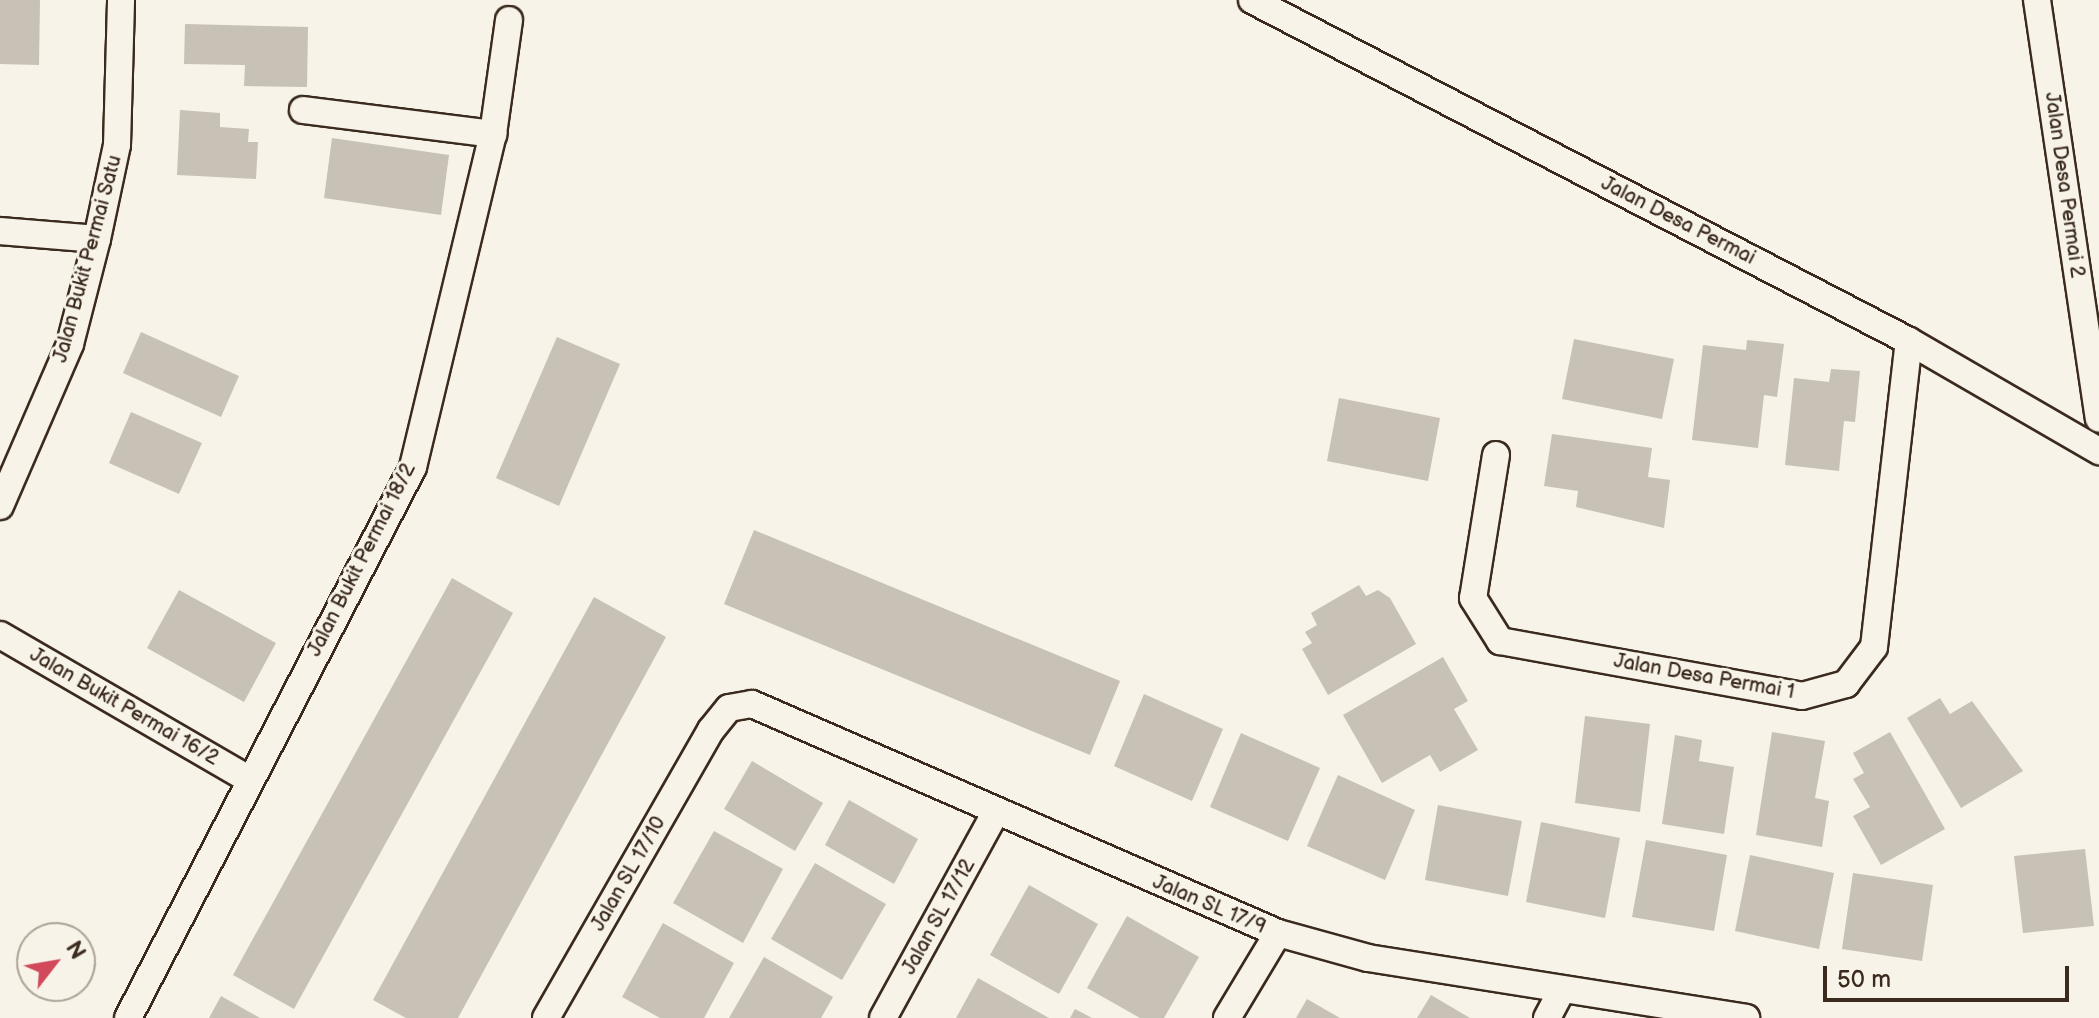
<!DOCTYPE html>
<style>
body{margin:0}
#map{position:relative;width:2099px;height:1018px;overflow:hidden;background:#f7f3e8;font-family:"Balsamiq Sans",sans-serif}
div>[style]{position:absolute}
.building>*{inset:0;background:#c8c1b6}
.roads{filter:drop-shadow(2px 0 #3b2a1e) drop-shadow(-2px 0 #3b2a1e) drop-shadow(0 2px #3b2a1e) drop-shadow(0 -2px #3b2a1e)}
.minor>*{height:26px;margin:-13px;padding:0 13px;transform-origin:13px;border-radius:13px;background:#f7f3e8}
span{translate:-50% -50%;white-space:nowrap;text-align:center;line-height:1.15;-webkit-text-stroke:6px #f7f3e8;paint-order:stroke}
.street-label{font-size:20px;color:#3b2a1e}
.north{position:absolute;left:16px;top:922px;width:80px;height:80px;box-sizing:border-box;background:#f7f3e8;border:2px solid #aca397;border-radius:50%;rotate:59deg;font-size:22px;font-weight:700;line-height:32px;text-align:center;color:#3b2a1e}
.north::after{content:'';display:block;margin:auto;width:28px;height:36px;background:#d1495b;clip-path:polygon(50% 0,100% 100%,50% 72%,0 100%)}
.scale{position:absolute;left:1823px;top:966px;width:246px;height:36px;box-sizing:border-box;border:4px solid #3b2a1e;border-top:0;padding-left:10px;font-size:24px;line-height:28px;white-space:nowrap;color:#3b2a1e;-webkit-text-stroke:6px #f7f3e8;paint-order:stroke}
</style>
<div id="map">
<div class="building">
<i style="clip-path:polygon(0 0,40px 0,39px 65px,0 64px)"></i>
<i style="clip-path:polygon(185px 24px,308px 27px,307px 87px,244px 86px,245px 65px,184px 64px)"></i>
<i style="clip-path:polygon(180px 110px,220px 113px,220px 127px,249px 129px,248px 142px,258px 142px,256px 179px,177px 175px)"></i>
<i style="clip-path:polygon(332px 138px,449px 155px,441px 215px,324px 198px)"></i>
<i style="clip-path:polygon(141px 332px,239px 376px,221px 417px,123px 373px)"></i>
<i style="clip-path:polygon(557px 337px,620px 364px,559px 506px,496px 478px)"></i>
<i style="clip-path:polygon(1574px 339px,1674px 359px,1662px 419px,1562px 399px)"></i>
<i style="clip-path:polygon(1747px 340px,1784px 344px,1777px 397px,1764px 395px,1758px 448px,1692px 440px,1703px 345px,1746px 350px)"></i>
<i style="clip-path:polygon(1831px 369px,1860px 371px,1855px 422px,1844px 421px,1839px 471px,1785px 465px,1794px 378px,1829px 382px)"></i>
<i style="clip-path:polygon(1339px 398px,1440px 418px,1428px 481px,1327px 461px)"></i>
<i style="clip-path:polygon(131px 412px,202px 443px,179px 494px,109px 463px)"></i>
<i style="clip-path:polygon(1552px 434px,1652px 448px,1648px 477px,1670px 480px,1664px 528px,1576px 507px,1578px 491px,1544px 486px)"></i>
<i style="clip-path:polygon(754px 530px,1120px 681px,1090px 755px,724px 604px)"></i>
<i style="clip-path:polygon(452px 578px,513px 613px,294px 1009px,233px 975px)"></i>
<i style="clip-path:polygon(1359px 585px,1366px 596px,1378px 590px,1390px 598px,1416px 644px,1328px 695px,1302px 649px,1312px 643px,1305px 632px,1317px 625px,1311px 613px)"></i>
<i style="clip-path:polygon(179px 590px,276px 643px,244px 702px,147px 648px)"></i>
<i style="clip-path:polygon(594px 597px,666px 637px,458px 1018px,406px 1018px,373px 1000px)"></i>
<i style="clip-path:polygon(1443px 657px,1468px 701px,1454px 709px,1478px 750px,1440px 772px,1430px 755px,1382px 783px,1343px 715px)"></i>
<i style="clip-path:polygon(1144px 694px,1223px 729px,1192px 801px,1114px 766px)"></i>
<i style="clip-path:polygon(1940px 698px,1950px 714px,1972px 701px,2023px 771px,1961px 808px,1907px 718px)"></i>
<i style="clip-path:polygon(1585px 716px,1650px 724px,1640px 812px,1575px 803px)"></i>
<i style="clip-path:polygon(1772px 732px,1825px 741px,1815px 798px,1829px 801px,1822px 847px,1756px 835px)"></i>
<i style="clip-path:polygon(1890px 732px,1945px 829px,1881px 865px,1853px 816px,1870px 807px,1853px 779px,1864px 773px,1853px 753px)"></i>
<i style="clip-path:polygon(1241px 733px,1320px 768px,1288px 841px,1210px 807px)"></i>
<i style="clip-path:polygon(1675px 735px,1702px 740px,1699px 761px,1734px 767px,1724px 834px,1662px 824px)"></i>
<i style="clip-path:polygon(752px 761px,823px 803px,795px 851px,724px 809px)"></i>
<i style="clip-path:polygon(1338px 775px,1415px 810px,1385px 880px,1307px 846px)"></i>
<i style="clip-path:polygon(849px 800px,918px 839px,894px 884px,825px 845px)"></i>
<i style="clip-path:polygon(1438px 805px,1522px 821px,1508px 896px,1425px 880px)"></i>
<i style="clip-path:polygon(1541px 822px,1620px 838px,1605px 918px,1526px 902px)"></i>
<i style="clip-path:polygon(714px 831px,783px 869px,743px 943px,673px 903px)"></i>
<i style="clip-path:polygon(1646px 840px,1727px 855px,1714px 931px,1632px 917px)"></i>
<i style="clip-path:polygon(2085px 849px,2094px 926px,2023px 933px,2014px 856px)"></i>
<i style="clip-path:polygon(1750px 855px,1834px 873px,1819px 949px,1735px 931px)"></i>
<i style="clip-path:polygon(815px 863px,886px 904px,842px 980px,771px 939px)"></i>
<i style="clip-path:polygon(1853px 873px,1933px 885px,1922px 961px,1842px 949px)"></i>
<i style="clip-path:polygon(1029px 885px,1098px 924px,1059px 994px,990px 955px)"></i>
<i style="clip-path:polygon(1127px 916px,1199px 957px,1164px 1018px,1140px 1018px,1087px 988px)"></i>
<i style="clip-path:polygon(663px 923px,734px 963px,704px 1018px,660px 1018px,622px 997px)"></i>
<i style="clip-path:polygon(764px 957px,833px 997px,821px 1018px,729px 1018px)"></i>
<i style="clip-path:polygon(978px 978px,1049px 1018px,956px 1018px)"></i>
<i style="clip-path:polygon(1431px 995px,1470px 1018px,1417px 1018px)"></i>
<i style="clip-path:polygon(221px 996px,260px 1018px,209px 1018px)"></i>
<i style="clip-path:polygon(1307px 999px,1340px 1018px,1296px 1018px)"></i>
<i style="clip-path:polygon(1075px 1009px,1092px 1018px,1070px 1018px)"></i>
</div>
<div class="roads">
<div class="minor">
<i style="left:1252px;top:0;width:740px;rotate:27.43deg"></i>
<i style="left:1909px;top:341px;width:220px;rotate:30.1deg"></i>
<i style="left:2037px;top:0;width:423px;rotate:81.6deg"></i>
<i style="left:303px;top:110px;width:192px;rotate:7.2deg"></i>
<i style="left:0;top:231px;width:97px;rotate:4.7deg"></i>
<i style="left:1496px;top:455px;width:145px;rotate:99.1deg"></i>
<i style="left:1473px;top:598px;width:51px;rotate:57.9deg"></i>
<i style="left:1500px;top:641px;width:307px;rotate:10.3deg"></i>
<i style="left:1802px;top:696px;width:46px;rotate:-15.3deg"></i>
<i style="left:1846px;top:684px;width:46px;rotate:-52.9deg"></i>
<i style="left:1874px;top:647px;width:308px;rotate:-83.5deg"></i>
<i style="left:0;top:506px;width:176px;rotate:-66.6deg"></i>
<i style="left:70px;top:344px;width:108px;rotate:-75.6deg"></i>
<i style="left:97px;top:239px;width:96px;rotate:-78deg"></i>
<i style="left:117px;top:145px;width:145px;rotate:-88.4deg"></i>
<i style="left:0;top:635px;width:287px;rotate:30.1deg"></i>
<i style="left:128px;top:1018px;width:620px;rotate:-62.65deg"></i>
<i style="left:413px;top:467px;width:342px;rotate:-76.5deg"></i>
<i style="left:493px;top:134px;width:115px;rotate:-82deg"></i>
<i style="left:546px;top:1018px;width:332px;rotate:-60.2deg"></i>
<i style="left:711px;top:730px;width:28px;rotate:-51deg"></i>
<i style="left:729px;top:708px;width:23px;rotate:-10deg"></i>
<i style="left:752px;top:704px;width:574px;rotate:23.53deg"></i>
<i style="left:1278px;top:933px;width:93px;rotate:15.5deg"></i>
<i style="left:1368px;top:958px;width:383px;rotate:9deg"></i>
<i style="left:883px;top:1018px;width:231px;rotate:-61.3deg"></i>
<i style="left:1227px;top:1018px;width:99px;rotate:-59deg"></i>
<i style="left:1547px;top:1018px;width:32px;rotate:-62deg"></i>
</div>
</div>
<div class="street-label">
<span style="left:2064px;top:185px;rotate:82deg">Jalan Desa Permai 2</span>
<span style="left:1678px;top:221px;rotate:27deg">Jalan Desa Permai</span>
<span style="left:88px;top:259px;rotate:-75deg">Jalan Bukit Permai Satu</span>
<span style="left:362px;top:560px;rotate:-63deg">Jalan Bukit Permai 18/2</span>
<span style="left:1704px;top:677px;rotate:10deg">Jalan Desa Permai 1</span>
<span style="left:124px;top:707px;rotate:30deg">Jalan Bukit Permai 16/2</span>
<span style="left:629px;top:874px;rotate:-60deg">Jalan SL 17/10</span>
<span style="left:1209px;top:905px;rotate:23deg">Jalan SL 17/9</span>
<span style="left:939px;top:917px;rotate:-61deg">Jalan SL 17/12</span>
</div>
<div class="north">N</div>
<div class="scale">50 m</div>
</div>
